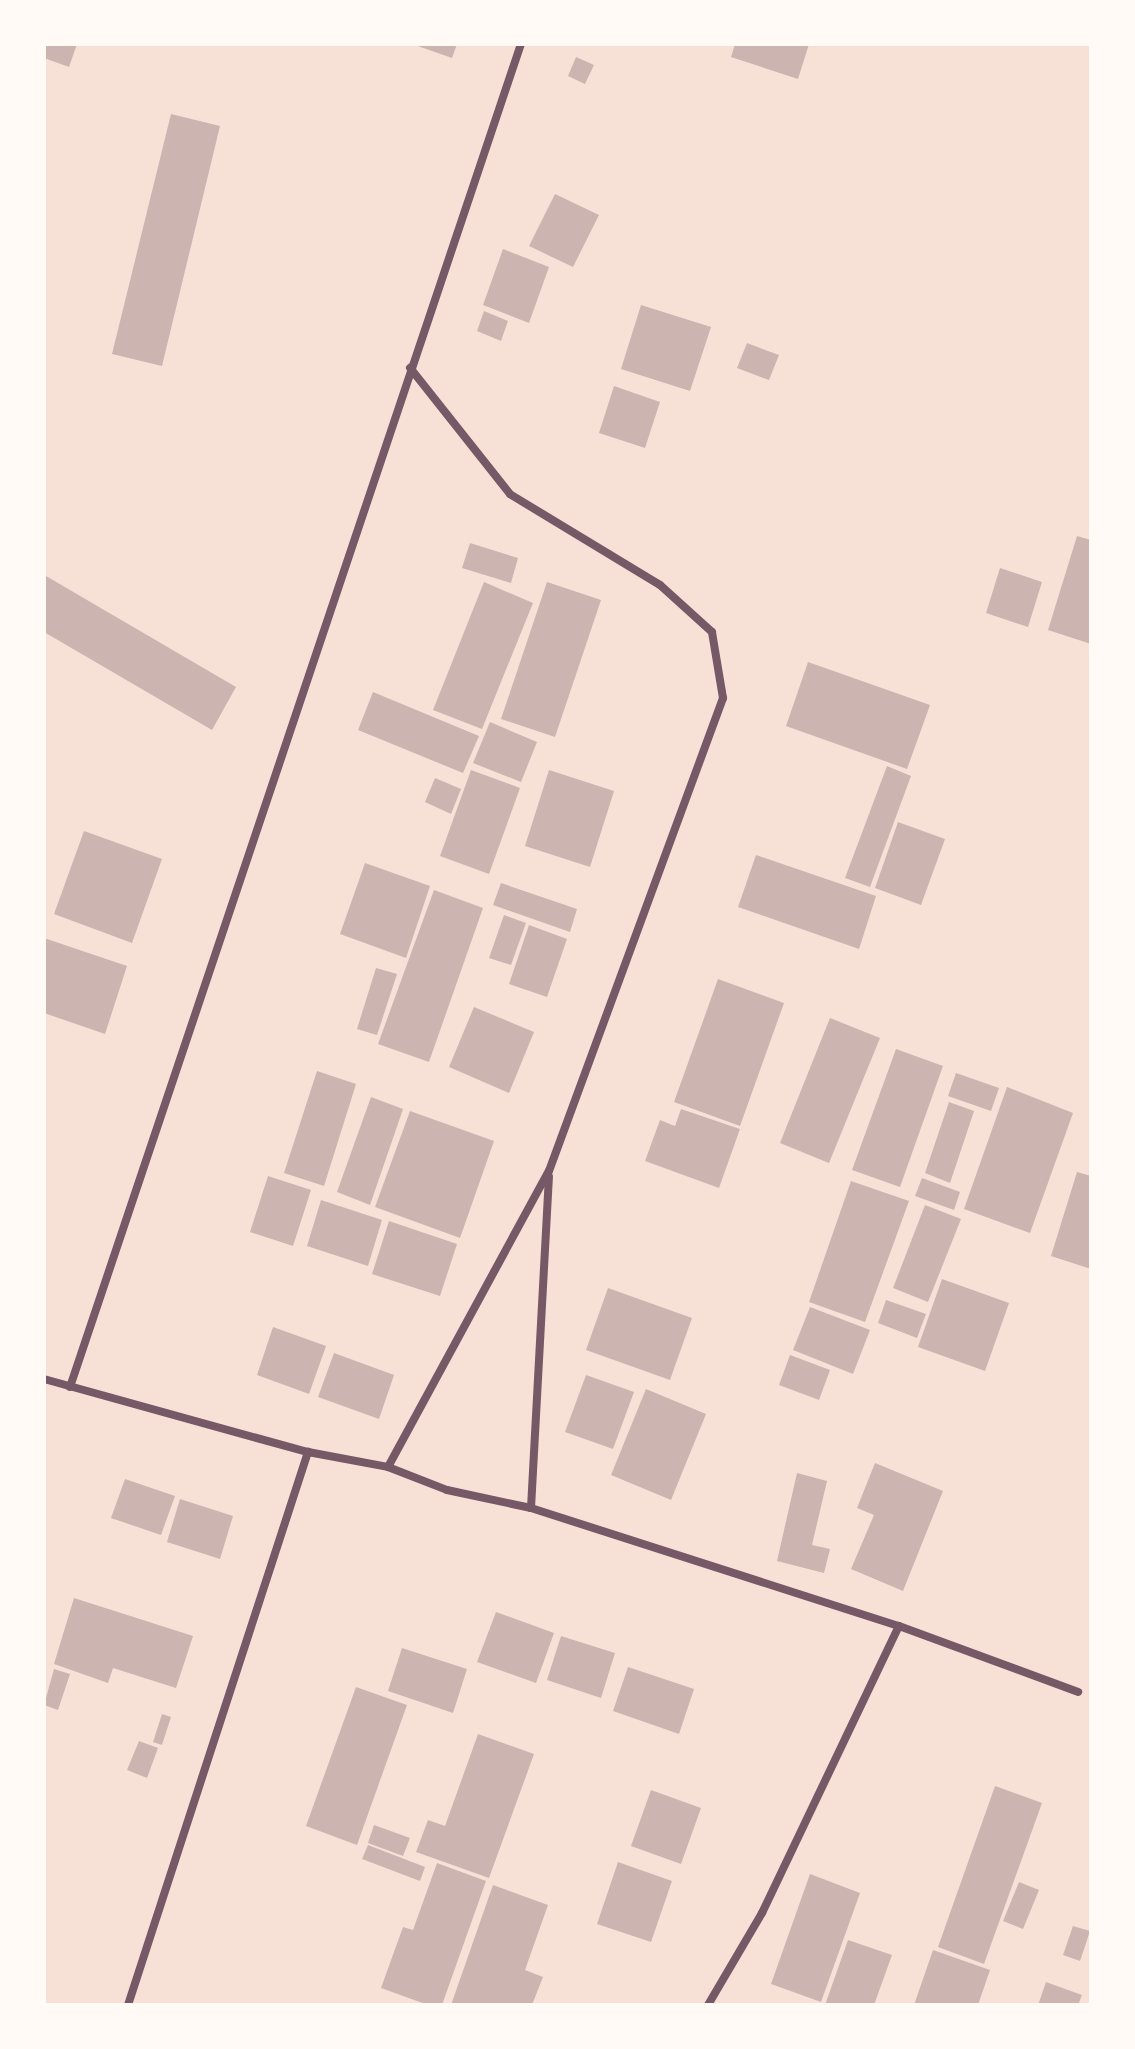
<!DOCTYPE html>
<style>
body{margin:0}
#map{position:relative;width:1135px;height:2049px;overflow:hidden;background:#f7e1d7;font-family:Lato,sans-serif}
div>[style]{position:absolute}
.building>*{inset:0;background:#ccb4b1}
.minor>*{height:8px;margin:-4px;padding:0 4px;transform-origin:4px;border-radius:4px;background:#755966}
span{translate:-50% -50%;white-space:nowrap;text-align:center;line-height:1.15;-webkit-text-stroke:8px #fffaf5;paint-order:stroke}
.frame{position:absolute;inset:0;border:46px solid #fffaf5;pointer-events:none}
</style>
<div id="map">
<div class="building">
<i style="clip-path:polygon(44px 44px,77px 44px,69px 67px,44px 58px)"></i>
<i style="clip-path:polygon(412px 44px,457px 44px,452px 58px)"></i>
<i style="clip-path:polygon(735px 44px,809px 44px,798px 79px,731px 57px)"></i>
<i style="clip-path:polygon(576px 57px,594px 65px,585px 84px,568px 76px)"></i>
<i style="clip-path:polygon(171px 114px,220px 126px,162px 366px,112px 354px)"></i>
<i style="clip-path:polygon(555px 194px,599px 215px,573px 267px,529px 246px)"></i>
<i style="clip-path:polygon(503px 249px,549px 267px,529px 323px,483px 305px)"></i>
<i style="clip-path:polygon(641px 305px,711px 327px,690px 391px,621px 369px)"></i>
<i style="clip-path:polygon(484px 311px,508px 321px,501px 341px,477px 331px)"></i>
<i style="clip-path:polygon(747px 343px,779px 355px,769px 380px,737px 368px)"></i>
<i style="clip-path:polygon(614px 386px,660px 402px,645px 448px,599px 433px)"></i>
<i style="clip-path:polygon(1077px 536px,1091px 540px,1091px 644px,1048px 630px)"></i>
<i style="clip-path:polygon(470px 543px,518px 558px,511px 583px,462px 568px)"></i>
<i style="clip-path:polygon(1000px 568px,1042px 582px,1028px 627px,986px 613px)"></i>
<i style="clip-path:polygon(46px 576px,236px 687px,212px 730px,44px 632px)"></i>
<i style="clip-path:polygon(484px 582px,533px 603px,482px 729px,433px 710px)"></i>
<i style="clip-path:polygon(547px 582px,601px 600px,555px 737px,501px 719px)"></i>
<i style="clip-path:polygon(808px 662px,930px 705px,907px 769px,786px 726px)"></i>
<i style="clip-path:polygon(373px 692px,479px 736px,463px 773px,358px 730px)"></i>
<i style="clip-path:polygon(490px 722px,537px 742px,521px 782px,473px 763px)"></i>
<i style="clip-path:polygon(887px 766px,911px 776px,870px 887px,845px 878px)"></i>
<i style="clip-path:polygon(471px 770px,520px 788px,489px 874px,440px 856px)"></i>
<i style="clip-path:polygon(549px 770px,614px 791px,590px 867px,525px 846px)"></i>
<i style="clip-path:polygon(435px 778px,461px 789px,451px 814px,425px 802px)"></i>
<i style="clip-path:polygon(898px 822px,945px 839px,921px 905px,875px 888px)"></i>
<i style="clip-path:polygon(84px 831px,162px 859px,132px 943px,54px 914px)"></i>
<i style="clip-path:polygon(756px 855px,876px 896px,859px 949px,738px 907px)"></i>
<i style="clip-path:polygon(365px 863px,430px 886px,406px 958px,340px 934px)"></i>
<i style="clip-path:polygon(501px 883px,577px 909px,570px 932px,493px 905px)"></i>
<i style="clip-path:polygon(434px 890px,483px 908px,429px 1062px,378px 1044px)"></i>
<i style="clip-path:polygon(504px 915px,526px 923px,511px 965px,489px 958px)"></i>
<i style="clip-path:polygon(529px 925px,567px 939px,547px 997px,509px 984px)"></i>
<i style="clip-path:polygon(44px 938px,127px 966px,105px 1034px,44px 1013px)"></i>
<i style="clip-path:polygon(376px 968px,397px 974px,377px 1035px,357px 1029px)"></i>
<i style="clip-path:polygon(718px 979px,784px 1003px,740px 1126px,674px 1102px)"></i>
<i style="clip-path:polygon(474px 1007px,534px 1032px,509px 1093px,449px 1067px)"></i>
<i style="clip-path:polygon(830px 1018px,880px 1038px,829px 1163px,780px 1143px)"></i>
<i style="clip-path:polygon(896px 1049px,943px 1066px,900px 1187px,852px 1170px)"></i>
<i style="clip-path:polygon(317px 1071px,356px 1084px,324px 1186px,284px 1173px)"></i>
<i style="clip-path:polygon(956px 1073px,999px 1088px,991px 1111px,948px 1096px)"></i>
<i style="clip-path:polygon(1007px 1087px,1073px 1113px,1030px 1233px,964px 1209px)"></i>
<i style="clip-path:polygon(371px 1097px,403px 1109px,370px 1205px,337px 1192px)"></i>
<i style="clip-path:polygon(949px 1102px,974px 1111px,950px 1183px,925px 1173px)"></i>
<i style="clip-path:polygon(681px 1109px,740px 1129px,719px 1188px,645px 1161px,660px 1120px,675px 1126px)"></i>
<i style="clip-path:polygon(410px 1111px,494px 1141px,460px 1238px,375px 1207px)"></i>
<i style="clip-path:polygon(1077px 1172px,1091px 1176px,1091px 1269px,1051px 1256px)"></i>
<i style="clip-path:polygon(268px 1176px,311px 1190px,293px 1246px,250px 1232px)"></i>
<i style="clip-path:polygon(922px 1178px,960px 1192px,954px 1210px,915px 1196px)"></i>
<i style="clip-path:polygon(851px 1181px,909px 1201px,865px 1322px,809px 1302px)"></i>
<i style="clip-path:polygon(321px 1200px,382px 1220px,368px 1266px,307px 1246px)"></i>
<i style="clip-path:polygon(925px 1205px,961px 1219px,928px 1302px,893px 1288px)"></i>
<i style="clip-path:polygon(389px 1221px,457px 1244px,440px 1296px,372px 1274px)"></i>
<i style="clip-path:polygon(942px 1279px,1009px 1303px,985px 1371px,918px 1347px)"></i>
<i style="clip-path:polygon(608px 1288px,692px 1318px,670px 1380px,586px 1350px)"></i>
<i style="clip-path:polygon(886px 1300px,926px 1314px,917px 1338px,878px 1323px)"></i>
<i style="clip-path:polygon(810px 1307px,870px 1330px,853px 1374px,793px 1350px)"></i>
<i style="clip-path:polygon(273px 1327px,326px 1346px,309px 1394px,257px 1375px)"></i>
<i style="clip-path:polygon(334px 1353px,394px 1375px,379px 1419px,318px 1397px)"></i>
<i style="clip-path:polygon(790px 1355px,830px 1370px,819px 1400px,779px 1385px)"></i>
<i style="clip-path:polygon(586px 1375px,634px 1392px,613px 1449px,565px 1432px)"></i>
<i style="clip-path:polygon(646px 1389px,706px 1414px,671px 1500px,611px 1475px)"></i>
<i style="clip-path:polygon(875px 1463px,943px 1491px,903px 1591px,851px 1569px,874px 1515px,857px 1508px)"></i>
<i style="clip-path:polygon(797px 1473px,827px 1481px,812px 1545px,830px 1549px,824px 1573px,777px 1561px)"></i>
<i style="clip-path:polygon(125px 1479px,175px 1496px,161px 1535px,111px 1518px)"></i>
<i style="clip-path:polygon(180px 1499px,233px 1516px,220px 1559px,167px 1542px)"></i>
<i style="clip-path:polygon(74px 1598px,193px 1636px,176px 1688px,113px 1668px,108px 1683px,54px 1664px)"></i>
<i style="clip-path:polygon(496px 1612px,554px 1633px,536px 1683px,477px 1662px)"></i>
<i style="clip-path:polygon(561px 1636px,615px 1653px,601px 1698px,547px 1680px)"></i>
<i style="clip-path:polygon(402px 1648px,467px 1669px,453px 1713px,388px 1691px)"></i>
<i style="clip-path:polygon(628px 1667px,694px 1689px,679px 1734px,613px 1711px)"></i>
<i style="clip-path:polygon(54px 1669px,70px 1674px,58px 1710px,44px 1705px)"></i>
<i style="clip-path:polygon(356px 1687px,407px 1705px,357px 1845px,306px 1826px)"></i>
<i style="clip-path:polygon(162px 1714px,171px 1717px,162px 1745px,153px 1742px)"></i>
<i style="clip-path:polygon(478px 1734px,534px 1754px,489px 1878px,416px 1852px,428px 1820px,445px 1826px)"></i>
<i style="clip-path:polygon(139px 1741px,158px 1748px,147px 1778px,127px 1770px)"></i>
<i style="clip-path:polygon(995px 1786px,1042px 1803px,984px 1964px,938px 1947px)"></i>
<i style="clip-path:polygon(651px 1790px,701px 1808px,681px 1864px,631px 1846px)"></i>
<i style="clip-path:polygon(374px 1825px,410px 1838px,403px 1856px,368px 1843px)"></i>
<i style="clip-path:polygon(368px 1845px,425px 1867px,420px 1881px,362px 1859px)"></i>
<i style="clip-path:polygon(618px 1862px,672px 1881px,651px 1942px,597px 1924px)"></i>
<i style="clip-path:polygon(437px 1863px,486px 1881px,442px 2005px,428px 2005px,381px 1988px,403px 1927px,413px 1930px)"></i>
<i style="clip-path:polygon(810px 1874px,860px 1893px,821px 2002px,771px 1984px)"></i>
<i style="clip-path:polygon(1019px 1882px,1039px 1890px,1023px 1929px,1003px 1921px)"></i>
<i style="clip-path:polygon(493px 1885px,548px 1905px,525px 1970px,543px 1977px,532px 2005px,451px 2005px)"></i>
<i style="clip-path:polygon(1073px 1926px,1090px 1931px,1080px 1961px,1063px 1955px)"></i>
<i style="clip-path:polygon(848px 1940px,892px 1955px,874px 2005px,825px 2005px)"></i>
<i style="clip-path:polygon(933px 1950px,990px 1970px,978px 2005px,914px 2005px)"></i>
<i style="clip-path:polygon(1046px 1982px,1082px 1995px,1078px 2005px,1038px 2005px)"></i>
</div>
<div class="minor">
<i style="left:44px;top:1379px;width:274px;rotate:15.5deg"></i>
<i style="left:308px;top:1452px;width:81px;rotate:10.6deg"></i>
<i style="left:388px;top:1467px;width:63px;rotate:21.3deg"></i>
<i style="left:447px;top:1490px;width:86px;rotate:12.1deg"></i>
<i style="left:531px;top:1508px;width:386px;rotate:17.8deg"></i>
<i style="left:899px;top:1626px;width:191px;rotate:20.2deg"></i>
<i style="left:70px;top:1387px;width:1417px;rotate:-71.44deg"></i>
<i style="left:388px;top:1467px;width:337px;rotate:-61.5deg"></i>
<i style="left:549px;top:1171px;width:504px;rotate:-69.8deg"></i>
<i style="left:723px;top:698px;width:67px;rotate:-99.5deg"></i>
<i style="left:712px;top:632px;width:70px;rotate:-137.9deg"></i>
<i style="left:660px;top:585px;width:175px;rotate:-148.8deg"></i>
<i style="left:510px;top:494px;width:161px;rotate:-128.4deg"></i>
<i style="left:531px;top:1508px;width:332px;rotate:-86.9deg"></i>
<i style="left:128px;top:2005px;width:582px;rotate:-71.97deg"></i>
<i style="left:708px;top:2005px;width:107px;rotate:-59.6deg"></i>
<i style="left:762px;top:1913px;width:318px;rotate:-64.5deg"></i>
</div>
<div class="frame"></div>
</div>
